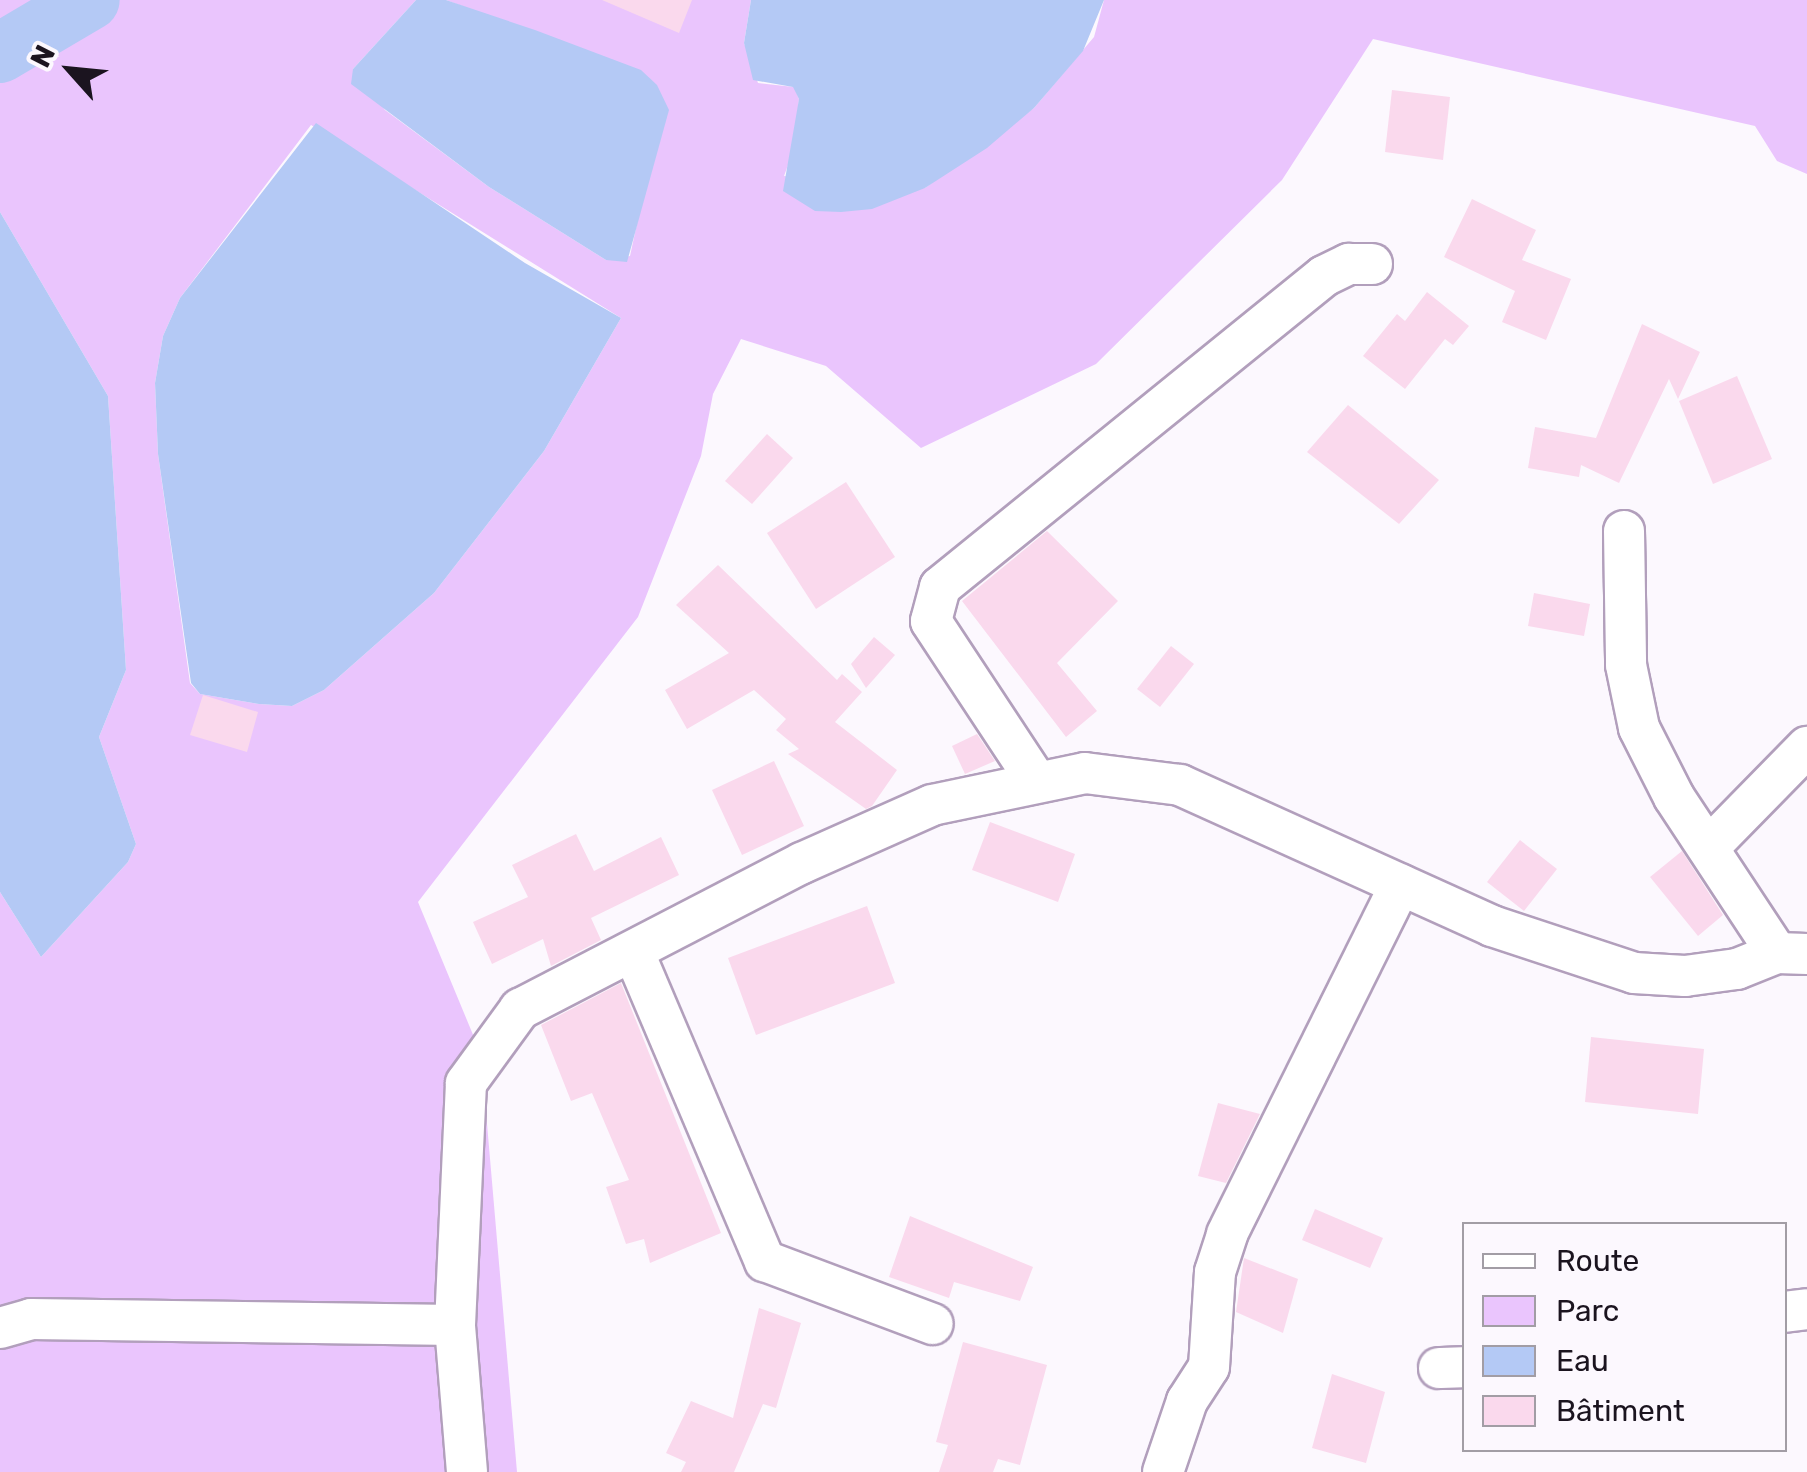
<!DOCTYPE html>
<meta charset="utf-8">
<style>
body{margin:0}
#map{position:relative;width:1807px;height:1472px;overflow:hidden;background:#fcf8fe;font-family:Rubik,sans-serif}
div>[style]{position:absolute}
.green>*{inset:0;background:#eac5fd}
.water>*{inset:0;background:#b4c9f5}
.river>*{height:60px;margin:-30px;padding:0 30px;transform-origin:30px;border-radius:30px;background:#b4c9f5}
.building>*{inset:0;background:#fad9ed}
.roads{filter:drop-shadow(2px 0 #b29fbc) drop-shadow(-2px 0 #b29fbc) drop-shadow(0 2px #b29fbc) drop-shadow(0 -2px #b29fbc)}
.minor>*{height:40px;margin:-20px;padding:0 20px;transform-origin:20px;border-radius:20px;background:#fff}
span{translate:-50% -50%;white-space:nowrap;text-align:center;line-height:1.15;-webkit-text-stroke:8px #fcf8fe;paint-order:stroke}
.legend{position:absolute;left:1462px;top:1222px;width:325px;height:230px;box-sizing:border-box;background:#fcf8fe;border:2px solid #a29da5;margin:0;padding:12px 18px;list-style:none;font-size:30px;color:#1b141f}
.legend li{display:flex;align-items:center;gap:20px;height:50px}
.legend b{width:50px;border:2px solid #a29da5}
.north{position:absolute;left:20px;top:20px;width:100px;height:100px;-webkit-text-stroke:8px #fcf8fe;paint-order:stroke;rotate:297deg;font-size:28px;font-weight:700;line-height:40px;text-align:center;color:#1b141f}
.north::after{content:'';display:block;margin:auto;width:35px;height:45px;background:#1b141f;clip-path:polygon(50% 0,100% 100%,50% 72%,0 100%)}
</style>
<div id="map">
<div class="green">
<i style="clip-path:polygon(evenodd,0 0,416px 0,353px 69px,385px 110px,489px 187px,606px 260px,630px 256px,641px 205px,571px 47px,446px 0,751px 0,744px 43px,758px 83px,794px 87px,799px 99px,795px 146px,784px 176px,925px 188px,1034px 108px,1094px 37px,1104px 0,1807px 0,1807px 174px,1777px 161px,1755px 126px,1373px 39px,1282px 180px,1096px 364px,921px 448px,826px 366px,741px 339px,713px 394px,701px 456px,638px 617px,418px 902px,481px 1054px,517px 1472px,0 1472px,0 892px,41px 957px,128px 862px,136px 844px,99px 737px,126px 670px,108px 396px,0 212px,0 0,311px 125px,621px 318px,544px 451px,434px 593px,324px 690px,292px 706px,259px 704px,200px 694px,190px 683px,158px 454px,155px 383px,163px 336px,180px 298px,311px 125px)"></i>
</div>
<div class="water">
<i style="clip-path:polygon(416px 0,446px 0,535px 30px,641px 70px,657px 85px,669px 110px,627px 262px,606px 260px,489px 187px,351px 84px,353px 69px)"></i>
<i style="clip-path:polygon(751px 0,1104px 0,1083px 51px,1034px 108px,987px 148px,925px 188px,872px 209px,841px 212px,815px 211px,783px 191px,799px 99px,793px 87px,753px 80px,744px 43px)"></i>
<i style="clip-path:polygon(316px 123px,525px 263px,621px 318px,544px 451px,434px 593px,324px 690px,292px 706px,259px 704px,200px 694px,191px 683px,158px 454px,155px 383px,163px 336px,180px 298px)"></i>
<i style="clip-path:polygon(0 212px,108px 396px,126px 670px,99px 737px,136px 844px,128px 862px,41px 957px,0 892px)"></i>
</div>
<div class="river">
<i style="left:0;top:53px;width:104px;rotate:-30.5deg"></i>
</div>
<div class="building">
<i style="clip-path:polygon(602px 0,692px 0,679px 33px)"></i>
<i style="clip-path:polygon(1392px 90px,1450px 97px,1443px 160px,1385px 152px)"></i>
<i style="clip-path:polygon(1472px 199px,1536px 230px,1522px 260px,1571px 279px,1546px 340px,1502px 322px,1515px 291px,1444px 257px)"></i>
<i style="clip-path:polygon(1427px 292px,1469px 326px,1453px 345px,1445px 339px,1405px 389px,1363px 356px,1397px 314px,1405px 321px)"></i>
<i style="clip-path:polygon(1642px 324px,1700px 352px,1678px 399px,1669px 379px,1619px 483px,1581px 465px,1579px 477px,1528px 468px,1535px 427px,1596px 438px)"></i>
<i style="clip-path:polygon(1737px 376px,1772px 459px,1713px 484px,1679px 401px)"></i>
<i style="clip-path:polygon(1348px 405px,1439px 480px,1399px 524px,1307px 452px)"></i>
<i style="clip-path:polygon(767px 434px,793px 458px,752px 504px,725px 481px)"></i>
<i style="clip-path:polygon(846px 482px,895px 557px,816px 609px,767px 533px)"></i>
<i style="clip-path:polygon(1047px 531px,1118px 601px,1057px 663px,1097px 711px,1066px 737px,962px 601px)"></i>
<i style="clip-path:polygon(718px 565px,837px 680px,842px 674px,862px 692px,835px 722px,897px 770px,872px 806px,866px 809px,788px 754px,799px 749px,776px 730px,786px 719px,754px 690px,687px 729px,665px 690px,729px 653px,676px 605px)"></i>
<i style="clip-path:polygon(1534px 593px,1590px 604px,1584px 636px,1528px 626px)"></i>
<i style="clip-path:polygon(874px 637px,895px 655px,866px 688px,851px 664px)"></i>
<i style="clip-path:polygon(1171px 646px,1194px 664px,1160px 707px,1137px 689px)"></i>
<i style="clip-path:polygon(203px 695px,258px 712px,247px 752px,190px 735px)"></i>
<i style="clip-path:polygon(977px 734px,995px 761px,965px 774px,952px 746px)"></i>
<i style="clip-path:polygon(774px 761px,804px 826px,742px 855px,712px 790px)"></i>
<i style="clip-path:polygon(990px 822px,1075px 854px,1058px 902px,972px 870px)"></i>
<i style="clip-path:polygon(576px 834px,594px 871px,661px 837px,679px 875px,591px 918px,601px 940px,551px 966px,543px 939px,492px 964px,473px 922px,528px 897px,512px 865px)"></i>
<i style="clip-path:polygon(1520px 840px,1557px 869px,1524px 911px,1487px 882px)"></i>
<i style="clip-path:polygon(1682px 851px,1723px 915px,1698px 936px,1650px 877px)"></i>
<i style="clip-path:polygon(867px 906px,895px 983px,756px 1035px,728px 958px)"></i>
<i style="clip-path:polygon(621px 983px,721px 1233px,650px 1263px,644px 1239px,626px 1244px,606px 1187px,629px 1180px,592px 1093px,571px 1101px,541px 1025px)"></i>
<i style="clip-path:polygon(1591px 1037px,1704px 1049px,1698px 1114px,1585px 1102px)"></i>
<i style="clip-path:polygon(1218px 1103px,1260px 1114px,1226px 1183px,1198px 1176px)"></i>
<i style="clip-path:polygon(1315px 1209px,1383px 1238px,1370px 1268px,1302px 1240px)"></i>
<i style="clip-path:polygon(910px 1216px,1033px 1267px,1020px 1301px,954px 1282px,949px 1298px,889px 1277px)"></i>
<i style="clip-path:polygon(1244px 1258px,1298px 1279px,1283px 1333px,1236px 1312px)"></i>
<i style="clip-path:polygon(759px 1308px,801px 1323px,776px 1408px,763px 1404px,734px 1472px,681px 1472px,686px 1462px,666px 1453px,691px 1401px,733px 1418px)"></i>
<i style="clip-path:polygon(963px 1342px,1047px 1365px,1020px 1465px,998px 1459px,993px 1472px,939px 1472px,948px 1445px,936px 1442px)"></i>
<i style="clip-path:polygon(1332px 1374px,1385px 1392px,1366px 1463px,1312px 1448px)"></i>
</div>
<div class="roads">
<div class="minor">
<i style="left:1624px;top:531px;width:134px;rotate:89.1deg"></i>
<i style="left:1626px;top:665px;width:64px;rotate:78.3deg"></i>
<i style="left:1639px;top:728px;width:77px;rotate:63.1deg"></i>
<i style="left:1674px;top:797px;width:187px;rotate:56.6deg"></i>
<i style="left:1035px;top:779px;width:189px;rotate:-123.4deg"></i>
<i style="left:931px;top:621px;width:35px;rotate:-75deg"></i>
<i style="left:940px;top:587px;width:494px;rotate:-39deg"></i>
<i style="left:1324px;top:276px;width:28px;rotate:-26deg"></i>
<i style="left:1349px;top:264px;width:23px"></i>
<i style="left:1710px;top:846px;width:139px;rotate:-45.6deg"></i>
<i style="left:634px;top:953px;width:335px;rotate:67deg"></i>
<i style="left:765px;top:1261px;width:179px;rotate:20.6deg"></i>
<i style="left:1784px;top:1312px;width:23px;rotate:-7deg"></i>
<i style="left:0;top:1328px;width:32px;rotate:-16deg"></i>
<i style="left:31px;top:1319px;width:424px;rotate:0.8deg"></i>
<i style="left:1439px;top:1368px;width:25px;rotate:-2deg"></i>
<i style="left:467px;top:1472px;width:147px;rotate:-94.7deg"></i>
<i style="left:455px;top:1325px;width:242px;rotate:-87.4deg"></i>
<i style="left:466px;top:1083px;width:92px;rotate:-53.9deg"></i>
<i style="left:520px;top:1009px;width:318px;rotate:-27.4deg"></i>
<i style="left:802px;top:863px;width:142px;rotate:-24deg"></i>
<i style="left:932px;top:805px;width:156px;rotate:-11.8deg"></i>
<i style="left:1085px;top:773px;width:96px;rotate:7.2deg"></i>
<i style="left:1180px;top:785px;width:342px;rotate:24.3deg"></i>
<i style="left:1492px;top:926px;width:150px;rotate:18.3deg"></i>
<i style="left:1634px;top:973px;width:51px;rotate:3.4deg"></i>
<i style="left:1685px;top:976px;width:52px;rotate:-7.7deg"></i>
<i style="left:1737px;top:969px;width:43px;rotate:-21.8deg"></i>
<i style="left:1777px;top:953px;width:30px;rotate:2deg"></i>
<i style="left:1163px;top:1472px;width:75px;rotate:-71.3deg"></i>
<i style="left:1187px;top:1401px;width:40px;rotate:-57.1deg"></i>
<i style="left:1209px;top:1367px;width:95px;rotate:-86.4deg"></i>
<i style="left:1215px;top:1272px;width:40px;rotate:-72deg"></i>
<i style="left:1227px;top:1234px;width:390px;rotate:-63.6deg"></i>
</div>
</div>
<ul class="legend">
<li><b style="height:12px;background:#fff"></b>Route</li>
<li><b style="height:28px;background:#eac5fd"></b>Parc</li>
<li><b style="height:28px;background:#b4c9f5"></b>Eau</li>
<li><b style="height:28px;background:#fad9ed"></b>Bâtiment</li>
</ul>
<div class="north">N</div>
</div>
